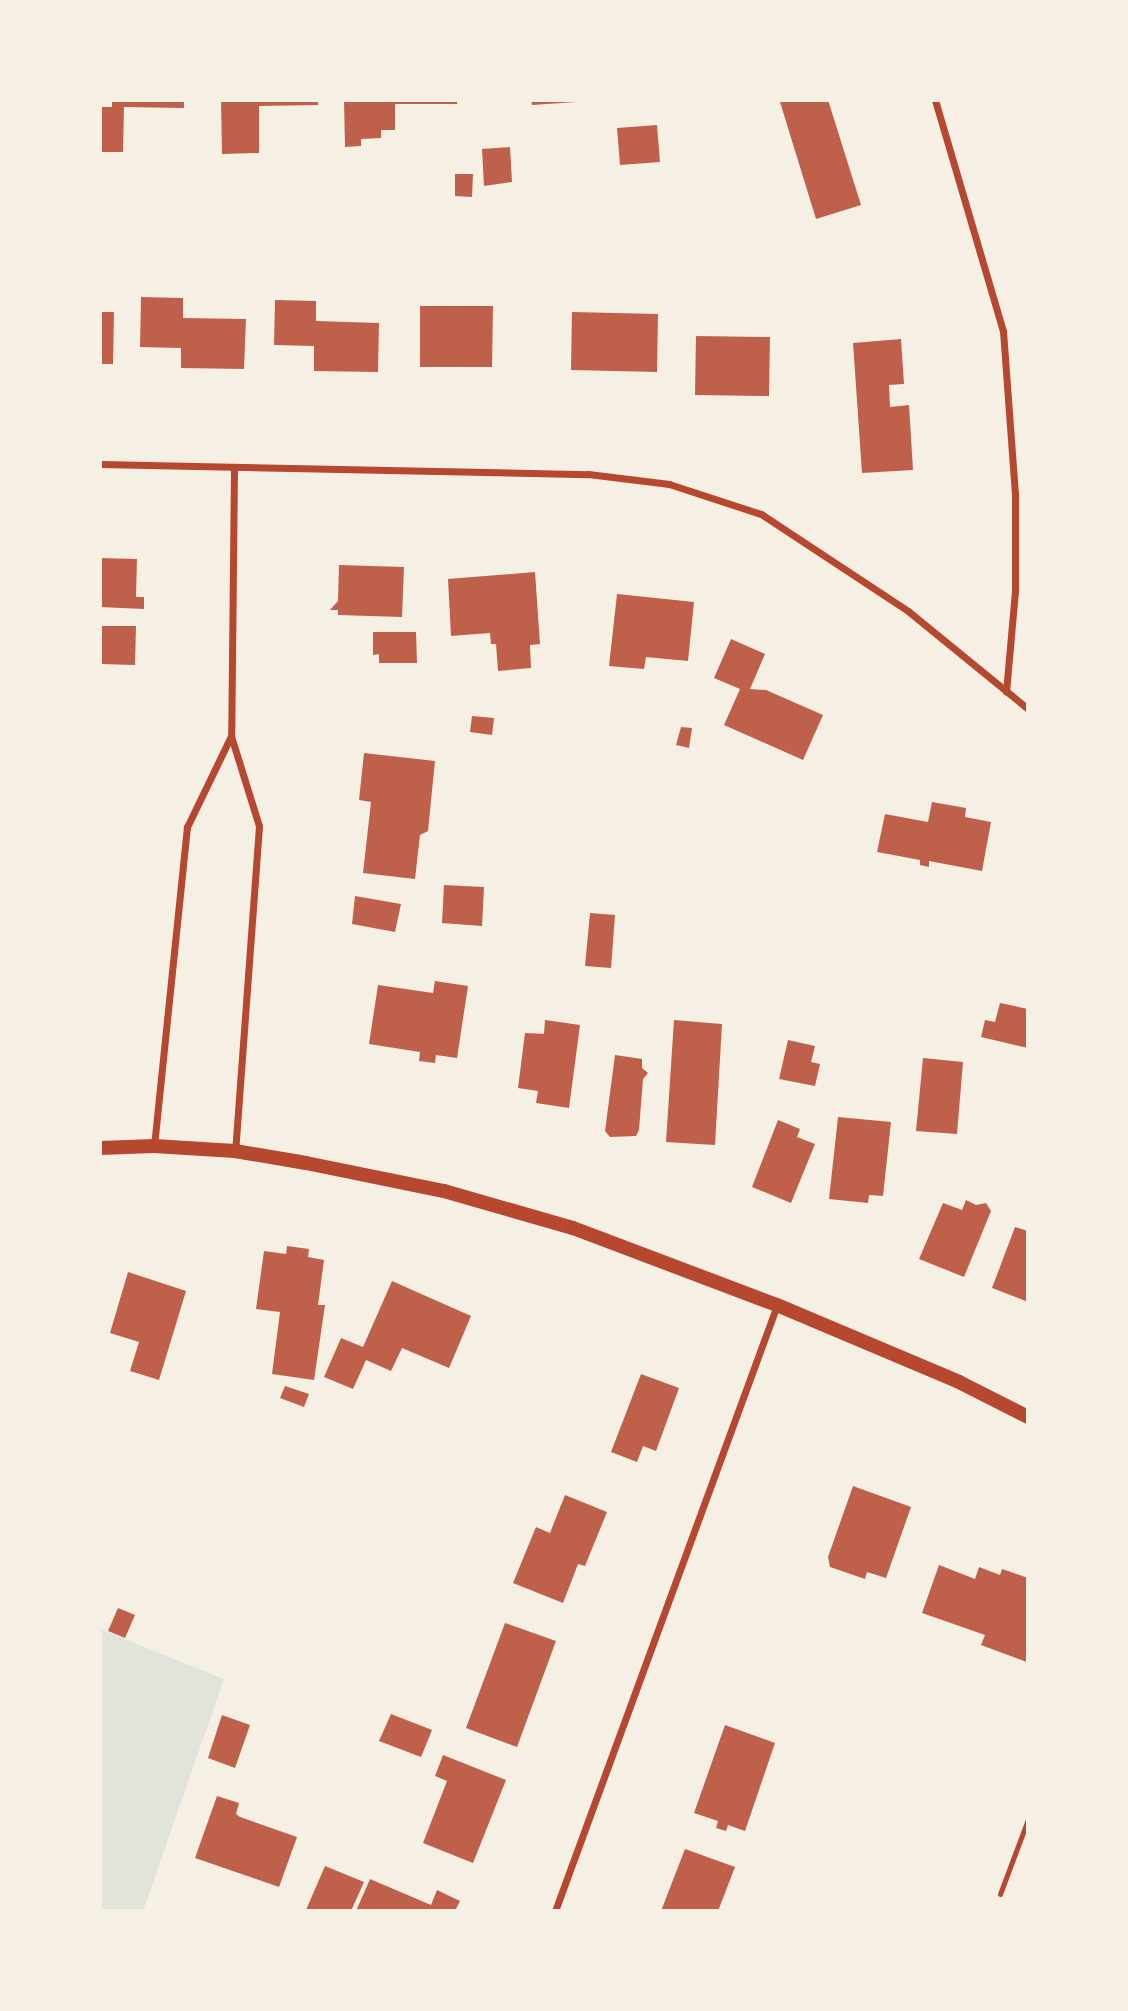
<!DOCTYPE html>
<style>
body{margin:0}
#map{position:relative;width:1128px;height:2011px;overflow:hidden;background:#f6efe4;font-family:"Open Sans",sans-serif}
div>[style]{position:absolute}
.green>*{inset:0;background:#e2e4dc}
.building>*{inset:0;background:#bf614a}
.service>*{height:5px;margin:-2.5px;padding:0 2.5px;transform-origin:2.5px;border-radius:2.5px;background:#b5482f}
.minor>*{height:7px;margin:-3.5px;padding:0 3.5px;transform-origin:3.5px;border-radius:3.5px;background:#b5482f}
.secondary>*{height:14px;margin:-7px;padding:0 7px;transform-origin:7px;border-radius:7px;background:#b5482f}
span{translate:-50% -50%;white-space:nowrap;text-align:center;line-height:1.15;-webkit-text-stroke:5px #f6efe4;paint-order:stroke}
.frame{position:absolute;inset:0;border:102px solid #f6efe4;pointer-events:none}
</style>
<div id="map">
<div class="green">
<i style="clip-path:polygon(100px 1629px,224px 1679px,143px 1911px,100px 1911px)"></i>
</div>
<div class="building">
<i style="clip-path:polygon(112px 100px,184px 100px,184px 108px,124px 107px,123px 152px,100px 152px,100px 107px,112px 107px)"></i>
<i style="clip-path:polygon(221px 100px,318px 100px,318px 105px,259px 106px,259px 153px,222px 154px)"></i>
<i style="clip-path:polygon(344px 100px,457px 100px,457px 104px,395px 104px,395px 130px,381px 130px,381px 138px,361px 139px,361px 146px,345px 147px)"></i>
<i style="clip-path:polygon(531px 100px,576px 100px,577px 102px,532px 105px)"></i>
<i style="clip-path:polygon(787px 100px,828px 100px,861px 205px,816px 219px,780px 102px)"></i>
<i style="clip-path:polygon(657px 125px,660px 162px,620px 165px,617px 128px)"></i>
<i style="clip-path:polygon(510px 147px,512px 182px,484px 186px,482px 149px)"></i>
<i style="clip-path:polygon(455px 174px,473px 174px,472px 197px,455px 196px)"></i>
<i style="clip-path:polygon(141px 297px,183px 298px,183px 318px,246px 319px,244px 369px,181px 368px,181px 348px,140px 347px)"></i>
<i style="clip-path:polygon(275px 300px,316px 301px,316px 321px,379px 323px,378px 372px,314px 371px,314px 346px,274px 345px)"></i>
<i style="clip-path:polygon(420px 306px,493px 306px,492px 367px,420px 367px)"></i>
<i style="clip-path:polygon(100px 312px,114px 312px,113px 364px,100px 364px)"></i>
<i style="clip-path:polygon(572px 312px,658px 314px,657px 372px,571px 370px)"></i>
<i style="clip-path:polygon(696px 336px,770px 337px,769px 396px,695px 395px)"></i>
<i style="clip-path:polygon(901px 339px,904px 384px,889px 385px,890px 407px,909px 405px,913px 470px,862px 473px,853px 343px)"></i>
<i style="clip-path:polygon(100px 558px,137px 559px,136px 597px,144px 597px,144px 609px,100px 607px)"></i>
<i style="clip-path:polygon(339px 565px,404px 567px,402px 617px,338px 615px,338px 610px,330px 610px,338px 601px)"></i>
<i style="clip-path:polygon(535px 572px,540px 644px,530px 645px,531px 668px,498px 671px,496px 644px,491px 644px,490px 633px,451px 636px,448px 579px)"></i>
<i style="clip-path:polygon(617px 594px,694px 602px,688px 661px,646px 657px,644px 669px,609px 666px)"></i>
<i style="clip-path:polygon(100px 626px,136px 626px,135px 665px,100px 664px)"></i>
<i style="clip-path:polygon(373px 632px,416px 632px,417px 663px,379px 663px,379px 654px,373px 655px)"></i>
<i style="clip-path:polygon(731px 639px,765px 654px,750px 689px,766px 690px,823px 715px,803px 760px,724px 725px,740px 689px,714px 678px)"></i>
<i style="clip-path:polygon(472px 716px,494px 718px,492px 735px,470px 732px)"></i>
<i style="clip-path:polygon(681px 727px,692px 728px,689px 748px,676px 745px)"></i>
<i style="clip-path:polygon(364px 753px,435px 761px,428px 831px,420px 835px,415px 879px,363px 873px,371px 802px,359px 800px)"></i>
<i style="clip-path:polygon(932px 802px,966px 808px,965px 817px,991px 822px,982px 871px,929px 861px,929px 867px,920px 865px,920px 860px,877px 852px,885px 814px,928px 822px)"></i>
<i style="clip-path:polygon(444px 885px,484px 887px,482px 926px,442px 923px)"></i>
<i style="clip-path:polygon(355px 896px,401px 904px,395px 932px,352px 924px)"></i>
<i style="clip-path:polygon(590px 913px,615px 915px,611px 968px,585px 966px)"></i>
<i style="clip-path:polygon(435px 981px,468px 986px,457px 1058px,436px 1055px,435px 1063px,419px 1061px,420px 1052px,369px 1044px,378px 985px,433px 993px)"></i>
<i style="clip-path:polygon(1000px 1003px,1028px 1009px,1028px 1048px,981px 1037px,985px 1020px,995px 1022px)"></i>
<i style="clip-path:polygon(545px 1020px,580px 1025px,569px 1108px,536px 1103px,538px 1091px,518px 1088px,525px 1033px,548px 1034px,544px 1034px)"></i>
<i style="clip-path:polygon(674px 1020px,722px 1024px,715px 1145px,666px 1142px)"></i>
<i style="clip-path:polygon(788px 1040px,815px 1046px,811px 1062px,820px 1064px,815px 1086px,779px 1079px)"></i>
<i style="clip-path:polygon(615px 1055px,642px 1059px,642px 1068px,648px 1073px,643px 1079px,639px 1130px,636px 1136px,610px 1137px,605px 1131px)"></i>
<i style="clip-path:polygon(923px 1058px,963px 1062px,957px 1134px,916px 1131px)"></i>
<i style="clip-path:polygon(838px 1117px,891px 1122px,883px 1196px,869px 1195px,868px 1203px,829px 1199px)"></i>
<i style="clip-path:polygon(778px 1120px,800px 1129px,797px 1137px,815px 1144px,791px 1203px,752px 1187px)"></i>
<i style="clip-path:polygon(966px 1200px,976px 1205px,986px 1203px,991px 1211px,964px 1277px,919px 1259px,943px 1203px,962px 1210px)"></i>
<i style="clip-path:polygon(1015px 1227px,1028px 1231px,1028px 1302px,992px 1288px)"></i>
<i style="clip-path:polygon(287px 1246px,309px 1249px,308px 1257px,324px 1260px,318px 1305px,325px 1305px,314px 1380px,272px 1374px,280px 1312px,256px 1309px,264px 1251px,286px 1254px)"></i>
<i style="clip-path:polygon(128px 1272px,186px 1291px,159px 1380px,130px 1371px,139px 1342px,110px 1333px)"></i>
<i style="clip-path:polygon(392px 1281px,471px 1316px,449px 1368px,402px 1348px,391px 1371px,366px 1360px,353px 1389px,324px 1377px,341px 1338px,363px 1347px)"></i>
<i style="clip-path:polygon(641px 1374px,679px 1388px,656px 1451px,643px 1446px,637px 1462px,611px 1452px)"></i>
<i style="clip-path:polygon(285px 1386px,309px 1394px,304px 1407px,280px 1398px)"></i>
<i style="clip-path:polygon(853px 1486px,911px 1507px,886px 1578px,867px 1572px,865px 1579px,830px 1567px,828px 1557px)"></i>
<i style="clip-path:polygon(565px 1495px,607px 1512px,585px 1566px,578px 1564px,563px 1603px,513px 1583px,536px 1527px,550px 1533px)"></i>
<i style="clip-path:polygon(939px 1565px,975px 1579px,979px 1567px,1000px 1575px,1002px 1569px,1028px 1578px,1027px 1662px,981px 1645px,985px 1635px,922px 1613px)"></i>
<i style="clip-path:polygon(118px 1608px,135px 1615px,125px 1638px,108px 1631px)"></i>
<i style="clip-path:polygon(505px 1623px,556px 1641px,517px 1747px,466px 1728px)"></i>
<i style="clip-path:polygon(391px 1714px,432px 1730px,421px 1757px,379px 1741px)"></i>
<i style="clip-path:polygon(222px 1715px,250px 1725px,235px 1768px,208px 1758px)"></i>
<i style="clip-path:polygon(725px 1725px,775px 1743px,745px 1831px,728px 1825px,726px 1831px,716px 1828px,718px 1821px,694px 1813px)"></i>
<i style="clip-path:polygon(443px 1755px,506px 1780px,473px 1863px,423px 1843px,447px 1781px,435px 1776px)"></i>
<i style="clip-path:polygon(217px 1796px,239px 1803px,236px 1814px,240px 1817px,297px 1837px,279px 1887px,195px 1858px)"></i>
<i style="clip-path:polygon(685px 1849px,735px 1867px,718px 1911px,661px 1911px)"></i>
<i style="clip-path:polygon(325px 1866px,364px 1882px,351px 1911px,306px 1910px)"></i>
<i style="clip-path:polygon(370px 1879px,431px 1905px,437px 1890px,460px 1901px,455px 1911px,356px 1911px)"></i>
</div>
<div class="service">
<i style="left:1000px;top:1894px;width:80px;rotate:-69.5deg"></i>
</div>
<div class="minor">
<i style="left:935px;top:100px;width:241px;rotate:73.6deg"></i>
<i style="left:1003px;top:331px;width:162px;rotate:85.8deg"></i>
<i style="left:1015px;top:493px;width:98px;rotate:90deg"></i>
<i style="left:1015px;top:591px;width:101px;rotate:95.1deg"></i>
<i style="left:100px;top:464px;width:488px;rotate:1.2deg"></i>
<i style="left:588px;top:474px;width:82px;rotate:7deg"></i>
<i style="left:669px;top:484px;width:97px;rotate:18.1deg"></i>
<i style="left:761px;top:514px;width:176px;rotate:33.4deg"></i>
<i style="left:908px;top:611px;width:155px;rotate:39.2deg"></i>
<i style="left:234px;top:469px;width:267px;rotate:90.6deg"></i>
<i style="left:231px;top:736px;width:94px;rotate:72.7deg"></i>
<i style="left:259px;top:826px;width:326px;rotate:94.2deg"></i>
<i style="left:154px;top:1146px;width:321px;rotate:-84.1deg"></i>
<i style="left:187px;top:827px;width:101px;rotate:-64.2deg"></i>
<i style="left:555px;top:1911px;width:645px;rotate:-69.88deg"></i>
</div>
<div class="secondary">
<i style="left:100px;top:1148px;width:54px;rotate:-2.1deg"></i>
<i style="left:154px;top:1146px;width:81px;rotate:3.5deg"></i>
<i style="left:235px;top:1151px;width:72px;rotate:9.6deg"></i>
<i style="left:306px;top:1163px;width:141px;rotate:11.5deg"></i>
<i style="left:444px;top:1191px;width:134px;rotate:16deg"></i>
<i style="left:573px;top:1228px;width:218px;rotate:20.7deg"></i>
<i style="left:777px;top:1305px;width:198px;rotate:22.9deg"></i>
<i style="left:959px;top:1382px;width:77px;rotate:26.9deg"></i>
</div>
<div class="frame"></div>
</div>
